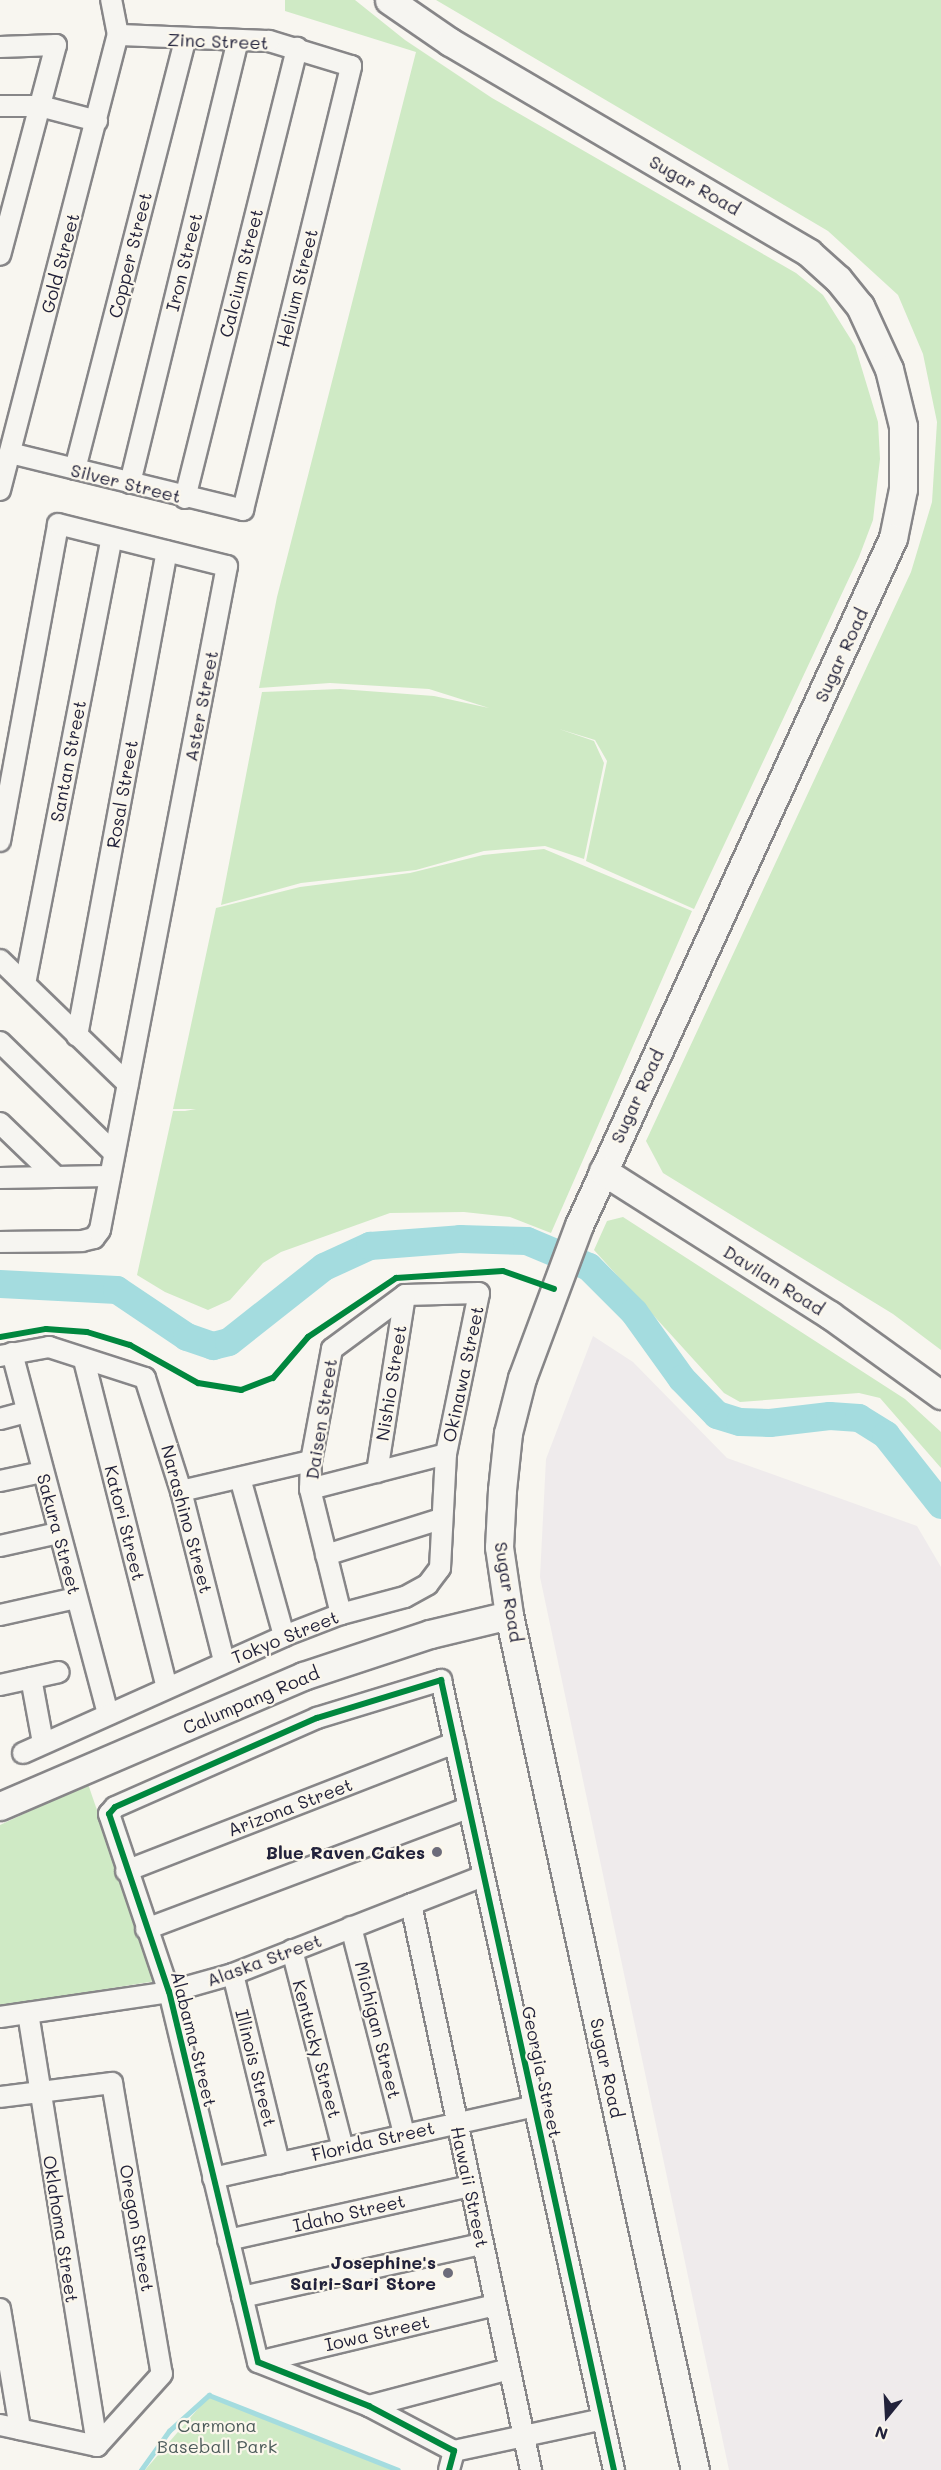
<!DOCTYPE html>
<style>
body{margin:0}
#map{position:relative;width:941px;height:2470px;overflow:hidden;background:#f8f6f0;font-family:Mali,sans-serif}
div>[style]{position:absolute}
.built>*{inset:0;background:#efebec}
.green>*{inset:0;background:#cfeac5}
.stream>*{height:4.5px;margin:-2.25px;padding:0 2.25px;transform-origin:2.25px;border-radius:2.25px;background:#a4dcdf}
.river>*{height:28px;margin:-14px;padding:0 14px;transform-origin:14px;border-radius:14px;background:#a4dcdf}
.roads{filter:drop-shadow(2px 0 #878688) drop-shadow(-2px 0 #878688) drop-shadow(0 2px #878688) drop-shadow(0 -2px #878688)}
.street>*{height:20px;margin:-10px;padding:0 10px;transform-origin:10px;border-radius:10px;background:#f6f5f1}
.secondary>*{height:27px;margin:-13.5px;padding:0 13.5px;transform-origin:13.5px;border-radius:13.5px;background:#f6f5f1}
.cycleway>*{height:6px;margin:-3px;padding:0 3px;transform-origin:3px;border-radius:3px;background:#00873e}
.dots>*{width:16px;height:16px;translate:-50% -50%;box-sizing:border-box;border:3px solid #fbf7ec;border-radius:50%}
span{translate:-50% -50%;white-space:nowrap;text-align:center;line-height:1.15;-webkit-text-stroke:4.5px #fbf7ec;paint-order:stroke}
.street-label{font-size:18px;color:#22223b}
.poi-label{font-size:18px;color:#22223b;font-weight:700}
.right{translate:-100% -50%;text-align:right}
.park-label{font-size:18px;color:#4c5b5a}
.north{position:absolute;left:857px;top:2386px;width:60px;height:60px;-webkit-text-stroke:4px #fbf7ec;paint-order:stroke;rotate:198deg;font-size:16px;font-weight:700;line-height:24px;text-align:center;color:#22223b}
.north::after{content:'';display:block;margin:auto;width:21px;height:27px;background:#22223b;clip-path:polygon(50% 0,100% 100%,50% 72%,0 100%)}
</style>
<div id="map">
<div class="built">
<i style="clip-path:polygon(593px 1336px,633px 1362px,727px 1458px,917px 1526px,941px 1567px,941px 2470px,729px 2470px,540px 1577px,546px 1459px)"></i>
</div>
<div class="green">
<i style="clip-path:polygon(285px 0,355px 0,405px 40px,492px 98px,796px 273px,823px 295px,855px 346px,878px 422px,880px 459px,873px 520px,859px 557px,694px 909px,586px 861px,607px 761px,595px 740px,559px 729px,594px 741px,604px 763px,584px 859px,545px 846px,484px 851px,416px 870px,301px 883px,221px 905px,262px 692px,340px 689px,434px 696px,489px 708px,429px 689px,330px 683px,259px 688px,277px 597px,416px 52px,285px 11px)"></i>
<i style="clip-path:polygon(436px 0,941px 0,941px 1350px,893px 1314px,663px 1173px,646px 1141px,911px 572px,932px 502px,937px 422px,923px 354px,898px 295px,828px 231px)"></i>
<i style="clip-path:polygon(544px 849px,692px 911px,551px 1233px,510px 1217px,464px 1212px,390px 1213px,281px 1252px,263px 1263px,230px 1300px,208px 1310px,165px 1292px,137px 1275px,173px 1111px,185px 1111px,196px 1109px,173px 1109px,216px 908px,300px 887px,410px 873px,483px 855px)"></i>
<i style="clip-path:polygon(623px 1217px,905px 1399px,941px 1432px,941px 1468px,880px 1398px,859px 1393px,740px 1402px,724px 1393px,594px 1250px,607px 1221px)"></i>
<i style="clip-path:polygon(88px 1784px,156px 1981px,0 2006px,0 1825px)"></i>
<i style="clip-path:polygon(209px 2396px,392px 2470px,145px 2470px)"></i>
</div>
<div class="stream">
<i style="left:141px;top:2470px;width:48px;rotate:-54.3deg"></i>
<i style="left:169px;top:2431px;width:54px;rotate:-42deg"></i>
<i style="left:209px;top:2395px;width:203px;rotate:21.6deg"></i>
</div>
<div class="river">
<i style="left:0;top:1284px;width:117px;rotate:2.9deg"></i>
<i style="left:117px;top:1290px;width:84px;rotate:33.9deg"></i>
<i style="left:187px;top:1337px;width:28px;rotate:19deg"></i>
<i style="left:213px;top:1346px;width:16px;rotate:-14deg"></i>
<i style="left:229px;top:1342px;width:121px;rotate:-38.3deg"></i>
<i style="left:324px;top:1267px;width:51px;rotate:-24.5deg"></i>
<i style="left:370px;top:1246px;width:90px;rotate:-4.4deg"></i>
<i style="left:460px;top:1239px;width:67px;rotate:1.7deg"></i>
<i style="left:527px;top:1241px;width:67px;rotate:22.8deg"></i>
<i style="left:589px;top:1267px;width:64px;rotate:45deg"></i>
<i style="left:634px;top:1312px;width:82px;rotate:54.4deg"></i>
<i style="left:682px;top:1379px;width:50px;rotate:45.8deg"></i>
<i style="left:717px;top:1415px;width:24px;rotate:17deg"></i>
<i style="left:740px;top:1422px;width:30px;rotate:2deg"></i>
<i style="left:770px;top:1423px;width:60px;rotate:-6.7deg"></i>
<i style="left:830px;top:1416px;width:29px;rotate:4deg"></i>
<i style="left:859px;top:1418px;width:32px;rotate:32deg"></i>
<i style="left:886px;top:1435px;width:89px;rotate:51.8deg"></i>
</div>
<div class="roads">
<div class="street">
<i style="left:0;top:47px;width:56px;rotate:-2deg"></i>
<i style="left:56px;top:45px;width:217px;rotate:104.9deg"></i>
<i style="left:0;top:106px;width:40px"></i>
<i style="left:40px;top:106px;width:59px;rotate:14.7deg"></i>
<i style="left:10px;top:453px;width:240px;rotate:13.7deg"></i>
<i style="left:243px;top:510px;width:457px;rotate:-76.3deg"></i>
<i style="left:351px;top:66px;width:86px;rotate:-163deg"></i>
<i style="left:269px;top:41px;width:151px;rotate:-177.7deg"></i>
<i style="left:75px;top:469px;width:443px;rotate:-75.6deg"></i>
<i style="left:130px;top:483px;width:456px;rotate:-76.3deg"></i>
<i style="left:0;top:490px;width:470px;rotate:-75.5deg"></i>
<i style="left:118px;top:35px;width:36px;rotate:-101deg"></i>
<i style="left:185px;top:498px;width:464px;rotate:-76deg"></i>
<i style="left:0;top:841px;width:322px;rotate:-79.6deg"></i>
<i style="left:58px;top:524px;width:174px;rotate:14deg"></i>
<i style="left:227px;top:566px;width:676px;rotate:100.83deg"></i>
<i style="left:100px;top:1230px;width:10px;rotate:127deg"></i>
<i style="left:94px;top:1238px;width:12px;rotate:166deg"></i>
<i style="left:82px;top:1241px;width:82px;rotate:179.3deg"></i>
<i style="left:0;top:960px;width:178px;rotate:44.1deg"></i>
<i style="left:25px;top:984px;width:454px;rotate:-79deg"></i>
<i style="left:77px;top:1036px;width:493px;rotate:-79.5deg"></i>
<i style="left:0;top:1042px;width:159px;rotate:44.2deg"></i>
<i style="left:0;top:1123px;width:76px;rotate:43.9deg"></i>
<i style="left:0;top:1178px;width:110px;rotate:-1deg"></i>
<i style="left:12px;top:1353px;width:374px;rotate:75.1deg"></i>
<i style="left:0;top:1356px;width:50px;rotate:-10.4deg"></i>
<i style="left:49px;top:1347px;width:101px;rotate:17.9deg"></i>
<i style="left:145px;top:1378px;width:119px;rotate:72.3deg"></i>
<i style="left:181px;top:1491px;width:175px;rotate:75.8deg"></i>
<i style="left:84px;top:1360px;width:337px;rotate:75.8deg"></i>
<i style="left:0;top:1419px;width:28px;rotate:-15deg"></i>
<i style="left:377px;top:1472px;width:179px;rotate:-81deg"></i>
<i style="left:240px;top:1478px;width:164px;rotate:74.4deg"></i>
<i style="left:0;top:1481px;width:43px;rotate:-12.1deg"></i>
<i style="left:310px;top:1489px;width:140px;rotate:-14.4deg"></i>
<i style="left:181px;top:1491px;width:133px;rotate:-13deg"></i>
<i style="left:0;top:1546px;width:59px;rotate:-12.6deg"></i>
<i style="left:326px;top:1555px;width:121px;rotate:-17.4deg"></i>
<i style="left:0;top:1615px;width:78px;rotate:-12.6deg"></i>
<i style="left:31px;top:1678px;width:66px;rotate:79.5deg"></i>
<i style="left:0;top:1685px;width:60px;rotate:-12.4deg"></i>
<i style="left:23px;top:1753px;width:286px;rotate:-24.1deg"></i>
<i style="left:284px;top:1636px;width:61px;rotate:-21.1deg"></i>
<i style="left:341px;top:1614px;width:66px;rotate:-14.9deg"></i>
<i style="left:405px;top:1597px;width:26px;rotate:-29deg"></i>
<i style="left:428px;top:1584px;width:20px;rotate:-53deg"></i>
<i style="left:440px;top:1568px;width:114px;rotate:-87deg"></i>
<i style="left:446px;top:1454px;width:164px;rotate:-78.4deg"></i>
<i style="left:479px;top:1293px;width:74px;rotate:178.5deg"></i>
<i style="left:405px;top:1295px;width:91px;rotate:143.5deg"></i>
<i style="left:332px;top:1349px;width:114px;rotate:100.6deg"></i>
<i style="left:311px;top:1461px;width:28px;rotate:92deg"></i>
<i style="left:310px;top:1489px;width:129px;rotate:76.1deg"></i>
<i style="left:126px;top:1871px;width:353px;rotate:-21.3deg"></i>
<i style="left:411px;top:1904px;width:579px;rotate:78.03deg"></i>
<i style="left:351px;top:1927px;width:214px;rotate:75.6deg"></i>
<i style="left:146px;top:1929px;width:344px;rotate:-20.6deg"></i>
<i style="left:292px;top:1950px;width:204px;rotate:75.6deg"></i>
<i style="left:233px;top:1974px;width:195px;rotate:76.3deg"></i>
<i style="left:28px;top:2013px;width:438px;rotate:80.9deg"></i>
<i style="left:0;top:2017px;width:171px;rotate:-8.4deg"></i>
<i style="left:169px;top:1992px;width:66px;rotate:-15.7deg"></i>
<i style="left:233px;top:1974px;width:269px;rotate:-21.4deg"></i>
<i style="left:0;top:2097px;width:113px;rotate:-7.1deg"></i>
<i style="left:112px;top:2083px;width:295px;rotate:80.3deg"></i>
<i style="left:162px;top:2374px;width:97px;rotate:132.1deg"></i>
<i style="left:97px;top:2446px;width:99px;rotate:-167.8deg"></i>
<i style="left:213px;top:2178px;width:329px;rotate:-12.6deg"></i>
<i style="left:228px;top:2240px;width:248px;rotate:-12.6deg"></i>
<i style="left:242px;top:2297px;width:246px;rotate:-12.5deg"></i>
<i style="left:0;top:2309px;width:122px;rotate:80.5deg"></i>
<i style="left:258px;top:2362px;width:244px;rotate:-13.5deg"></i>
<i style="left:369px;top:2406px;width:145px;rotate:-14.8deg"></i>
<i style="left:454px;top:2451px;width:152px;rotate:-12.1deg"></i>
<i style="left:449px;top:2470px;width:20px;rotate:-75deg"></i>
<i style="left:454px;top:2451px;width:96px;rotate:-152.1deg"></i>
<i style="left:369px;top:2406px;width:119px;rotate:-158.4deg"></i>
<i style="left:258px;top:2362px;width:381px;rotate:-103.5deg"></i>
<i style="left:169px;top:1992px;width:188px;rotate:-108.6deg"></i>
<i style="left:109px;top:1814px;width:9px;rotate:-49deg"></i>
<i style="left:115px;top:1807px;width:221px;rotate:-23.8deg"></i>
<i style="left:317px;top:1718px;width:130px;rotate:-17deg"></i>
<i style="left:441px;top:1680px;width:809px;rotate:77.65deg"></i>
</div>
<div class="secondary">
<i style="left:389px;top:0;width:74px;rotate:34.5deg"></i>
<i style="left:450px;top:42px;width:416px;rotate:30.4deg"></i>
<i style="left:809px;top:253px;width:39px;rotate:42deg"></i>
<i style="left:838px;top:279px;width:35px;rotate:51deg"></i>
<i style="left:860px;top:306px;width:69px;rotate:65.3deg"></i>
<i style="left:889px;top:369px;width:59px;rotate:76.2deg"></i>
<i style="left:903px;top:426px;width:63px;rotate:90deg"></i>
<i style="left:903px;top:489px;width:50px;rotate:101.5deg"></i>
<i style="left:893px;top:538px;width:755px;rotate:114.56deg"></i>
<i style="left:579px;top:1225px;width:163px;rotate:110.4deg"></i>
<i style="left:522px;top:1378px;width:57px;rotate:104.3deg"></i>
<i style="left:508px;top:1433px;width:57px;rotate:96deg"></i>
<i style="left:502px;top:1490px;width:57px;rotate:93deg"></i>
<i style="left:499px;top:1547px;width:69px;rotate:81.6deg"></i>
<i style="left:509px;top:1615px;width:875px;rotate:77.73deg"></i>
<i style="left:603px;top:1171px;width:269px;rotate:32.4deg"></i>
<i style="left:830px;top:1315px;width:137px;rotate:35.8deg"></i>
<i style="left:0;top:1806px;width:330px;rotate:-23.2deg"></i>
<i style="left:303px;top:1676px;width:134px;rotate:-18.3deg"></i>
<i style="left:430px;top:1634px;width:81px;rotate:-13.5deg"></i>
</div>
</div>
<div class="cycleway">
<i style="left:0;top:1337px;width:47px;rotate:-9.9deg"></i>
<i style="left:46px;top:1329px;width:41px;rotate:4.2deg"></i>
<i style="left:87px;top:1332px;width:45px;rotate:16.8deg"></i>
<i style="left:130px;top:1345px;width:78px;rotate:29.2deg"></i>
<i style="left:198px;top:1383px;width:44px;rotate:9.2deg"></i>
<i style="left:241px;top:1390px;width:34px;rotate:-21deg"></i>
<i style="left:273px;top:1378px;width:54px;rotate:-49.5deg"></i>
<i style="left:308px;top:1337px;width:106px;rotate:-33.8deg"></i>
<i style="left:396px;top:1278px;width:107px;rotate:-3.7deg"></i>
<i style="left:503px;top:1271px;width:54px;rotate:19.4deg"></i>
<i style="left:449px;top:2470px;width:20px;rotate:-75deg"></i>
<i style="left:454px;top:2451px;width:96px;rotate:-152.1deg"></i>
<i style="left:369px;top:2406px;width:119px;rotate:-158.4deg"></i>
<i style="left:258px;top:2362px;width:381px;rotate:-103.5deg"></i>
<i style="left:169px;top:1992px;width:188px;rotate:-108.6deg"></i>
<i style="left:109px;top:1814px;width:9px;rotate:-49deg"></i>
<i style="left:115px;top:1807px;width:221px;rotate:-23.8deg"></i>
<i style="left:317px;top:1718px;width:130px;rotate:-17deg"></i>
<i style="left:441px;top:1680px;width:809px;rotate:77.65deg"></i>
</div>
<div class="dots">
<i style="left:437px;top:1852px;background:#6d6c7a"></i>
<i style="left:448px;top:2273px;background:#6d6c7a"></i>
</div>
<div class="street-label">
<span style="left:218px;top:41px;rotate:2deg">Zinc Street</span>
<span style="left:695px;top:185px;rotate:30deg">Sugar Road</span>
<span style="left:130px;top:255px;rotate:-76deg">Copper Street</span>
<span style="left:184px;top:262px;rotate:-76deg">Iron Street</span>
<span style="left:60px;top:263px;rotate:-75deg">Gold Street</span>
<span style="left:241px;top:273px;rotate:-76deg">Calcium Street</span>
<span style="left:297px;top:288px;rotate:-76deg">Helium Street</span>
<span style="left:126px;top:483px;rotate:14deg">Silver Street</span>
<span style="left:841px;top:655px;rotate:-65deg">Sugar Road</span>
<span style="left:201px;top:706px;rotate:-79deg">Aster Street</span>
<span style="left:68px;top:761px;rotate:-79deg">Santan Street</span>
<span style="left:122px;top:794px;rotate:-80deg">Rosal Street</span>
<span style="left:637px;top:1096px;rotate:-65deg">Sugar Road</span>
<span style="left:774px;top:1280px;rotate:32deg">Davilan Road</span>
<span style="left:463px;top:1374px;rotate:-78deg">Okinawa Street</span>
<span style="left:391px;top:1383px;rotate:-81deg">Nishio Street</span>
<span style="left:321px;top:1419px;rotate:-81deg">Daisen Street</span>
<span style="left:187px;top:1519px;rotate:75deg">Narashino Street</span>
<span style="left:125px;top:1523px;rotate:76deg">Katori Street</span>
<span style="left:59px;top:1534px;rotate:75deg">Sakura Street</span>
<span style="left:509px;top:1592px;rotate:81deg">Sugar Road</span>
<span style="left:285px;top:1637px;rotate:-22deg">Tokyo Street</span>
<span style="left:251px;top:1700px;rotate:-23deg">Calumpang Road</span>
<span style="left:290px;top:1807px;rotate:-21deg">Arizona Street</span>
<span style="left:264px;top:1960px;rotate:-20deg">Alaska Street</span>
<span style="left:378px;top:2030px;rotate:76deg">Michigan Street</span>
<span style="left:194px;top:2039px;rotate:76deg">Alabama Street</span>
<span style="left:317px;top:2049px;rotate:75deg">Kentucky Street</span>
<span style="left:256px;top:2068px;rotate:76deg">Illinois Street</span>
<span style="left:607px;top:2068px;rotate:78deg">Sugar Road</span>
<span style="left:542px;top:2072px;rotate:78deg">Georgia Street</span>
<span style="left:373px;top:2141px;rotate:-13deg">Florida Street</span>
<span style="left:470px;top:2187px;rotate:78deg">Hawaii Street</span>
<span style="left:349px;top:2213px;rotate:-13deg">Idaho Street</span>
<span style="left:137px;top:2228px;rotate:80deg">Oregon Street</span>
<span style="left:61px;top:2229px;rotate:81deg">Oklahoma Street</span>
<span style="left:377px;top:2333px;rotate:-13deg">Iowa Street</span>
</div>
<div class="poi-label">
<span class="right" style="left:425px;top:1852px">Blue Raven Cakes</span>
<span class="right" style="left:436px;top:2273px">Josephine's<br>Sairi-Sari Store</span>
</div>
<div class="park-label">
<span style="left:217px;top:2436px">Carmona<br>Baseball Park</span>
</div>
<div class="north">N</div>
</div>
